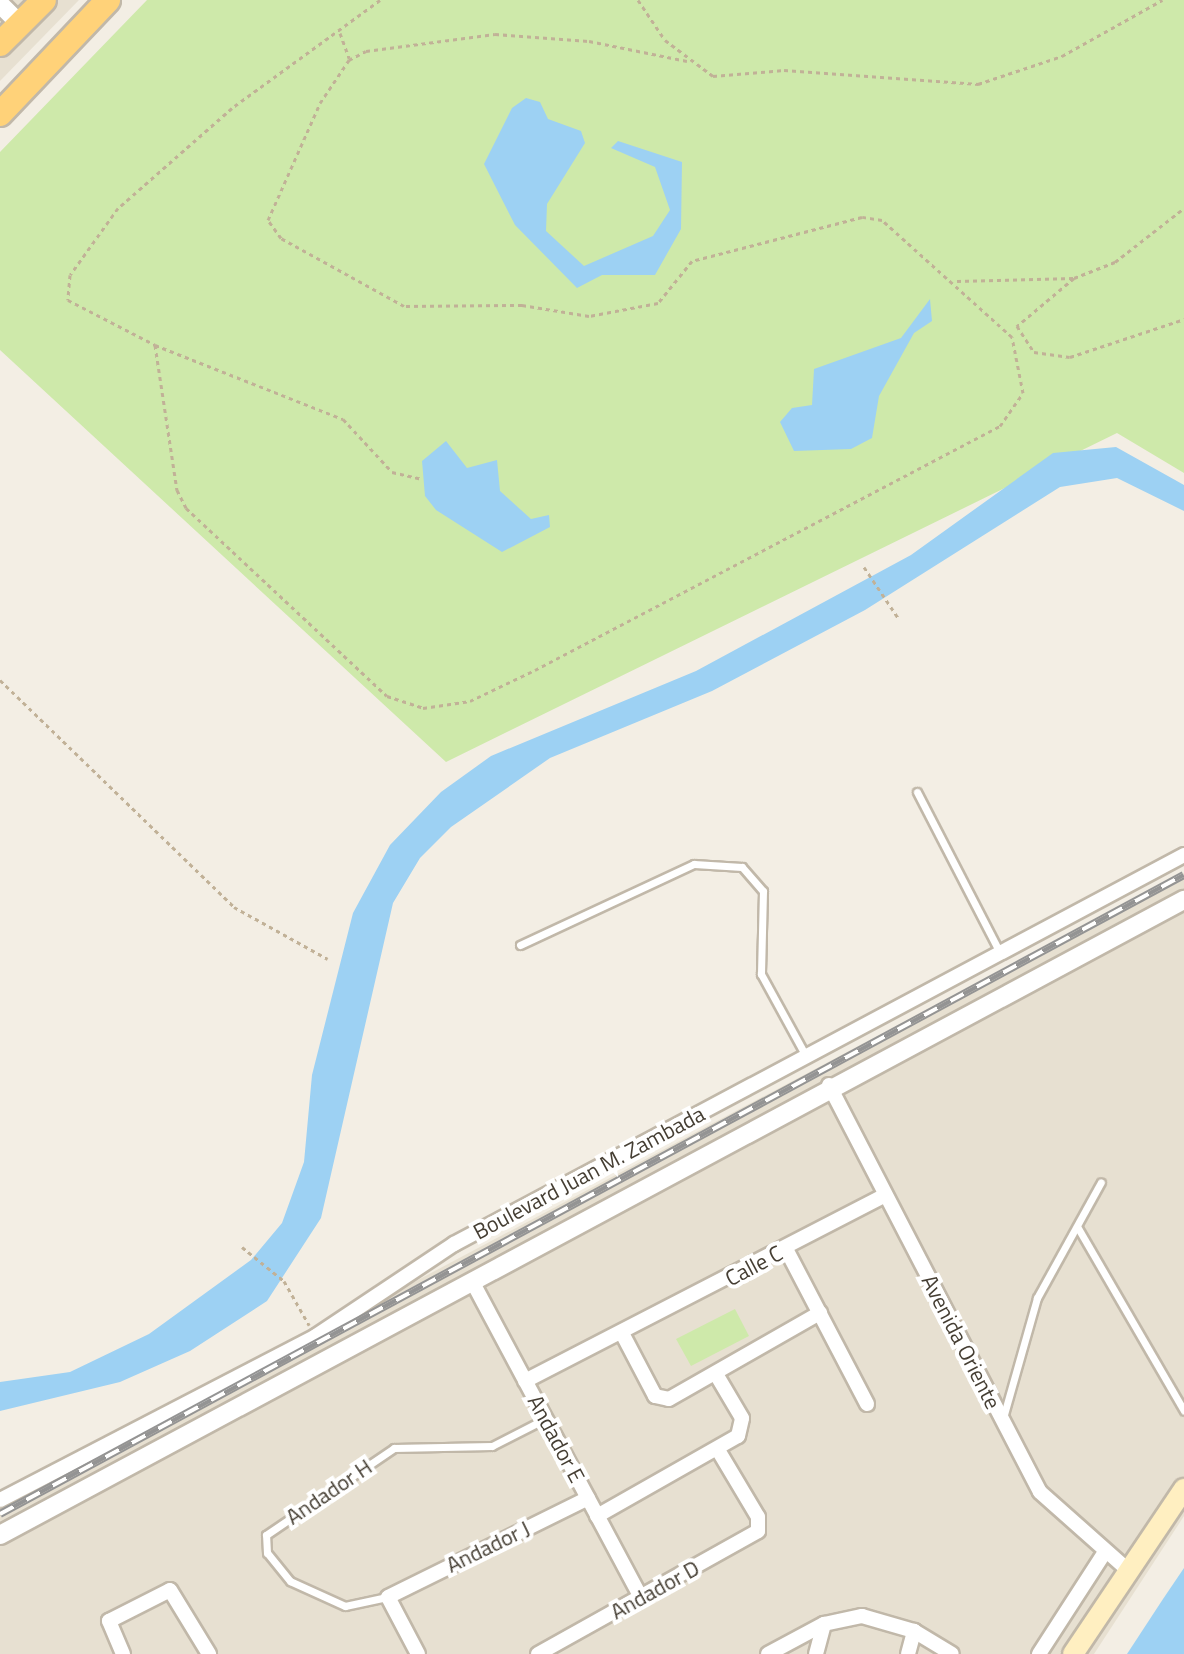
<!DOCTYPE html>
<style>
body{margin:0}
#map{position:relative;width:1184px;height:1654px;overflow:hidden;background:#f3eee4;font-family:"Titillium Web",sans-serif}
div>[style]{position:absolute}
.residential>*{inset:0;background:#e7e0d1}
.green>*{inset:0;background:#cee9aa}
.water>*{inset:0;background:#9dd1f3}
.path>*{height:3px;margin-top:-1.5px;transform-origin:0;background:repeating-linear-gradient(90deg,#c1b197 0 4px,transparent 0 8px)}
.roads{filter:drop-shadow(2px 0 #c1b8a9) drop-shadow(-2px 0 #c1b8a9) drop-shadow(0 2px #c1b8a9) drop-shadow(0 -2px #c1b8a9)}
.service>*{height:7px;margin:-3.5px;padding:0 3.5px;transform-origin:3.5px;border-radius:3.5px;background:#fff}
.minor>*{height:14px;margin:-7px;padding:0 7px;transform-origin:7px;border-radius:7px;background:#fff}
.tertiary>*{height:18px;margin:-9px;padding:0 9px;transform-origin:9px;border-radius:9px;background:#fff}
.secondary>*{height:20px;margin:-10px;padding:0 10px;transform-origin:10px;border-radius:10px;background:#ffefc1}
.trunk>*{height:24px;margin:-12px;padding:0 12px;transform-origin:12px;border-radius:12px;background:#ffd279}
.rail>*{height:8px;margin-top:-4px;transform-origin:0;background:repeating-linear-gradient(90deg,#fff 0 15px,#949494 0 30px);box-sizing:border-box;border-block:2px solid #949494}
span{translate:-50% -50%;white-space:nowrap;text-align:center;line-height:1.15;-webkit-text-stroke:8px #fff;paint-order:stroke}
.street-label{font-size:22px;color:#453e33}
</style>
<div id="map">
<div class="residential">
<i style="clip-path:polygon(0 0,79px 0,0 81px)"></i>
<i style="clip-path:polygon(1184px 873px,1184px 1516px,1094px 1654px,0 1654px,0 1502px)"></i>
</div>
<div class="green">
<i style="clip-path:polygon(147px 0,1184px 0,1184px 473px,1117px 433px,446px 762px,0 350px,0 152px)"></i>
<i style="clip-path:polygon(735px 1309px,749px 1336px,691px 1366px,676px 1339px)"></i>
</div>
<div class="water">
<i style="clip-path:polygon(526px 98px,540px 102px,548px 119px,581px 131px,585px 143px,547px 204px,546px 231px,584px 266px,653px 236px,670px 210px,655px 167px,611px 148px,618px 141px,682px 162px,681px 229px,655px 275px,602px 275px,577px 288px,515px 225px,484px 164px,512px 108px)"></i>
<i style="clip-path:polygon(930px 299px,932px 321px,914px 333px,879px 396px,872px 438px,851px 449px,794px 451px,780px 422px,792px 408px,812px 405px,814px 369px,901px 338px)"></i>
<i style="clip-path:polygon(446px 441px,467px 468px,497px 460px,500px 491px,531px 519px,549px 515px,550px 527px,502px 552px,436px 510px,425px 496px,422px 461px)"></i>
<i style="clip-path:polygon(1116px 447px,1184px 485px,1184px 511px,1117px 478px,1060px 487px,865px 610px,712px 691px,550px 758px,451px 827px,420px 858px,393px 903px,321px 1218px,267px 1301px,190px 1351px,120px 1382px,0 1411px,0 1382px,70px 1372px,149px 1334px,251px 1260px,282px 1223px,304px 1162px,312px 1075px,353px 913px,390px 845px,441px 792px,491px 756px,696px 671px,911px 555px,1053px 453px)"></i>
<i style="clip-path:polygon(1184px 1568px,1184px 1654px,1127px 1654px,1163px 1599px)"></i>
</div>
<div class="path">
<i style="left:380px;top:0;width:183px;rotate:143.9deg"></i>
<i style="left:232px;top:108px;width:152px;rotate:138.7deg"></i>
<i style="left:118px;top:208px;width:82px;rotate:125.6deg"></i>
<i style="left:70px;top:275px;width:25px;rotate:95deg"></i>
<i style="left:68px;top:300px;width:98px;rotate:27.3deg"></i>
<i style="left:155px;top:345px;width:202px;rotate:21.5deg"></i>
<i style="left:343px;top:419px;width:72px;rotate:47.2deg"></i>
<i style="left:392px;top:472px;width:31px;rotate:13deg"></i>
<i style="left:638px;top:0;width:48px;rotate:56deg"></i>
<i style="left:665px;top:40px;width:60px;rotate:36.9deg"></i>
<i style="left:713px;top:76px;width:71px;rotate:-4.8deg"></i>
<i style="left:784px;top:70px;width:195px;rotate:4.1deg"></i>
<i style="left:978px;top:84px;width:89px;rotate:-18.4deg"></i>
<i style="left:1062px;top:56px;width:115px;rotate:-29.2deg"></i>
<i style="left:340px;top:33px;width:27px;rotate:70deg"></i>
<i style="left:1074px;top:278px;width:75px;rotate:139.9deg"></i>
<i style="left:1017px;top:326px;width:31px;rotate:57deg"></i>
<i style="left:1034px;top:352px;width:36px;rotate:8deg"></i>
<i style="left:1070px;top:357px;width:120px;rotate:-18.4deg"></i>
<i style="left:957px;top:281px;width:117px;rotate:-1.5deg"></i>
<i style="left:1074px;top:278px;width:44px;rotate:-21.3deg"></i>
<i style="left:1115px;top:262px;width:88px;rotate:-38deg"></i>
<i style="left:155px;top:345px;width:147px;rotate:81.4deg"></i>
<i style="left:177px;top:490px;width:20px;rotate:63deg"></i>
<i style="left:186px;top:508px;width:275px;rotate:43.1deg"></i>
<i style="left:387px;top:696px;width:38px;rotate:18deg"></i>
<i style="left:423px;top:708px;width:48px;rotate:-8.5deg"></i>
<i style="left:470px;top:701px;width:72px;rotate:-25.5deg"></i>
<i style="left:535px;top:670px;width:525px;rotate:-27.69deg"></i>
<i style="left:1000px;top:426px;width:40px;rotate:-55.1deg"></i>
<i style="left:1023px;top:393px;width:57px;rotate:-101.1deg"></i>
<i style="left:1012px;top:337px;width:175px;rotate:-138deg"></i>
<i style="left:882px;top:220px;width:20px;rotate:-171deg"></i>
<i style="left:862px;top:217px;width:176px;rotate:165.5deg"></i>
<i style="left:692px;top:261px;width:54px;rotate:129deg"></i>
<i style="left:658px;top:303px;width:70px;rotate:169.3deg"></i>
<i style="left:589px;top:316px;width:68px;rotate:-170.7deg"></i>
<i style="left:522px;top:305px;width:118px;rotate:179.5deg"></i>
<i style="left:404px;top:306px;width:141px;rotate:-151.1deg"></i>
<i style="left:281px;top:238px;width:22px;rotate:-126deg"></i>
<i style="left:268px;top:220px;width:128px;rotate:-66deg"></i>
<i style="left:320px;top:103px;width:52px;rotate:-56deg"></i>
<i style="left:349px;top:60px;width:19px;rotate:-28deg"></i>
<i style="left:366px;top:51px;width:130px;rotate:-7.5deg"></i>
<i style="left:495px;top:34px;width:94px;rotate:4.3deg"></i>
<i style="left:589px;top:41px;width:100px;rotate:11.5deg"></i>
<i style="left:864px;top:567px;width:63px;rotate:56.1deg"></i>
<i style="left:0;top:680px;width:326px;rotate:44.1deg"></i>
<i style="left:234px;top:907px;width:107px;rotate:29deg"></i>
<i style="left:242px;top:1247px;width:54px;rotate:39deg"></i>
<i style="left:284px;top:1281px;width:51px;rotate:60.4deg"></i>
</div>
<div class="roads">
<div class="service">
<i style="left:917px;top:792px;width:179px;rotate:62.7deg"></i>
<i style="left:520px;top:945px;width:192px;rotate:-25deg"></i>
<i style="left:694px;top:864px;width:48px;rotate:3.6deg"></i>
<i style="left:742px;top:867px;width:32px;rotate:49deg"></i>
<i style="left:763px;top:891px;width:83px;rotate:91.4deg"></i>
<i style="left:761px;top:974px;width:96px;rotate:61.3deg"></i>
<i style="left:1078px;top:1228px;width:211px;rotate:59.9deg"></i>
<i style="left:1003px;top:1418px;width:125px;rotate:-74.2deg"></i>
<i style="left:1037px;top:1298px;width:132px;rotate:-61.1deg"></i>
<i style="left:387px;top:1597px;width:43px;rotate:167.9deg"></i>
<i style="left:345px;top:1606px;width:60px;rotate:-155.6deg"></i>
<i style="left:290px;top:1581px;width:36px;rotate:-129deg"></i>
<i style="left:267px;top:1553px;width:18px;rotate:-93deg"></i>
<i style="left:266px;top:1535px;width:155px;rotate:-34.2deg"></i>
<i style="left:394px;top:1448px;width:98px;rotate:-1.2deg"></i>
<i style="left:492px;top:1446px;width:59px;rotate:-27deg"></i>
</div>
<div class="minor">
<i style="left:829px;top:1085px;width:458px;rotate:62.6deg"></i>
<i style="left:1040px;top:1492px;width:119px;rotate:41.6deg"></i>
<i style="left:786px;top:1249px;width:175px;rotate:62.4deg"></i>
<i style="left:472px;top:1281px;width:359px;rotate:61.9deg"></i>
<i style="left:623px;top:1335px;width:69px;rotate:62.3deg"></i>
<i style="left:655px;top:1396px;width:14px;rotate:12deg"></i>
<i style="left:669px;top:1399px;width:174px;rotate:-29.7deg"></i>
<i style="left:525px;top:1381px;width:404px;rotate:-27.3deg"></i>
<i style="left:0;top:1500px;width:356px;rotate:-27.4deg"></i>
<i style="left:316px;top:1336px;width:166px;rotate:-33.7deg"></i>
<i style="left:454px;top:1244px;width:827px;rotate:-28.05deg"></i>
<i style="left:597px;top:1516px;width:162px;rotate:-29.6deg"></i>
<i style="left:738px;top:1436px;width:18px;rotate:-77deg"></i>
<i style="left:742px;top:1418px;width:51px;rotate:-120.6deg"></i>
<i style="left:123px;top:1654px;width:36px;rotate:-113deg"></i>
<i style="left:109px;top:1621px;width:68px;rotate:-26.9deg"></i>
<i style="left:170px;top:1590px;width:75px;rotate:58.6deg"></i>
<i style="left:418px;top:1654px;width:64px;rotate:-117.8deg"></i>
<i style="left:388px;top:1597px;width:223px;rotate:-26.3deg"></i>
<i style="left:538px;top:1654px;width:252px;rotate:-29.2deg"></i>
<i style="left:758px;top:1531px;width:14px;rotate:-90deg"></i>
<i style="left:758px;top:1517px;width:78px;rotate:-120.8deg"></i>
<i style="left:768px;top:1654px;width:64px;rotate:-28.2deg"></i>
<i style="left:824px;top:1624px;width:39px;rotate:-12deg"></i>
<i style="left:862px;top:1616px;width:54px;rotate:16.1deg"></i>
<i style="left:914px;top:1631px;width:44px;rotate:31.2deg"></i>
<i style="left:816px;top:1654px;width:31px;rotate:-75deg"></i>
<i style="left:908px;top:1654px;width:24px;rotate:-75deg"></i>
<i style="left:1039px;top:1654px;width:121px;rotate:-57.1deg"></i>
</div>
<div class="tertiary">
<i style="left:0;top:4px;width:28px;rotate:45deg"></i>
<i style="left:0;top:1535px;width:1344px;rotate:-28.21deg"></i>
</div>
<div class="secondary">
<i style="left:1073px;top:1654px;width:199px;rotate:-56.1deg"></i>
</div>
<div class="trunk">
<i style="left:0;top:44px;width:62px;rotate:-45deg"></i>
<i style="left:0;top:114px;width:157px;rotate:-46.5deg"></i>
</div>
</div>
<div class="rail">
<i style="left:0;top:1514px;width:1345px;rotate:-28.36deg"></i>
</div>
<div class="street-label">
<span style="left:589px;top:1173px;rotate:-28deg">Boulevard Juan M. Zambada</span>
<span style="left:754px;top:1266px;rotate:-28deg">Calle C</span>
<span style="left:961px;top:1342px;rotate:63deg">Avenida Oriente</span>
<span style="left:556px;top:1439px;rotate:62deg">Andador E</span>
<span style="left:329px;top:1492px;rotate:-34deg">Andador H</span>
<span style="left:488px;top:1547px;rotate:-26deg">Andador J</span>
<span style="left:655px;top:1590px;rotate:-29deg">Andador D</span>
</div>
</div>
